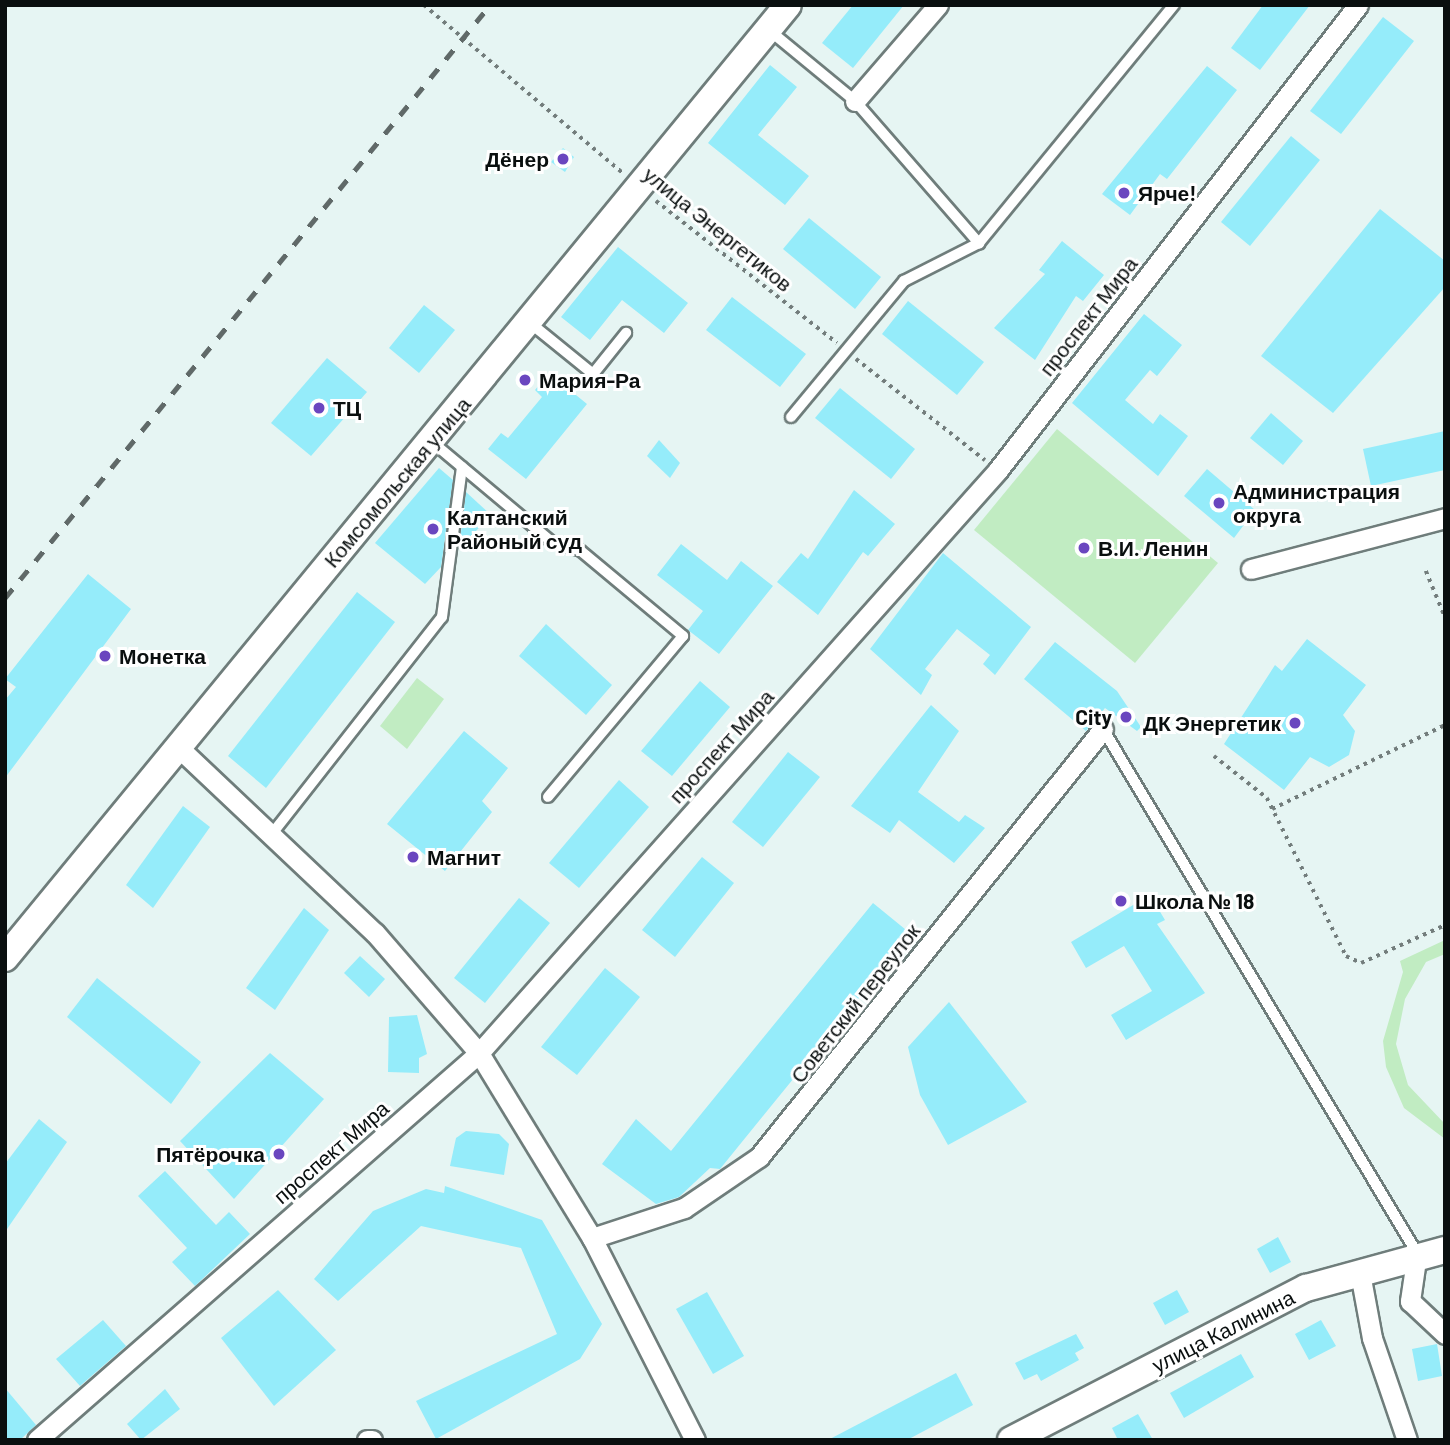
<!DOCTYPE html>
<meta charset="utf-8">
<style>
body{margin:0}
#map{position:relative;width:1450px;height:1445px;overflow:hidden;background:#e6f5f3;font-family:Barlow,sans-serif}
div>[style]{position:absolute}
.green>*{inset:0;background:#c1ecc2}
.building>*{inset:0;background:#95ecfa}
.path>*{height:3.5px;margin-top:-1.75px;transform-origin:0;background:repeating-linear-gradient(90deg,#737d7c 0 3.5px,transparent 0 8.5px)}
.roads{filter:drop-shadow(2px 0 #6f7d7b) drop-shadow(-2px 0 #6f7d7b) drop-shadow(0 2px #6f7d7b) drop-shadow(0 -2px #6f7d7b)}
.lane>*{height:10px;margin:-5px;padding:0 5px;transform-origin:5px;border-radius:5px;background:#fff}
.street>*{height:19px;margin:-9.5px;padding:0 9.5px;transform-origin:9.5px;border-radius:9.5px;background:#fff}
.secondary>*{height:26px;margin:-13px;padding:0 13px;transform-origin:13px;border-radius:13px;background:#fff}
.rail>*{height:5px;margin-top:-2.5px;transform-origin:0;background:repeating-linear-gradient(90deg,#606968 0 12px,transparent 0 24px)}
.dots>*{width:19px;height:19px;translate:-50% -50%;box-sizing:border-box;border:4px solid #fff;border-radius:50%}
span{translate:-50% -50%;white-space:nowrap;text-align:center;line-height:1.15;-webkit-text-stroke:6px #fff;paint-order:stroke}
.poi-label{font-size:21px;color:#0a0f0f;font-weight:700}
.right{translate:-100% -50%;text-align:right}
.left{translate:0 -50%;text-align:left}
.street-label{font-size:21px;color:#0a0f0f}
.frame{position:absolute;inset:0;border:7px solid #0a0f0f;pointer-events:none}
</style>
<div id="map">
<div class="green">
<i style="clip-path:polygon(1057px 429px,1218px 563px,1135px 663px,974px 530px)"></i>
<i style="clip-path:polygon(417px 678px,444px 699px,407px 749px,380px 726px)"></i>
<i style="clip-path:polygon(1445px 940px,1445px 954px,1426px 962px,1405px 999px,1396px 1044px,1408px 1085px,1445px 1124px,1445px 1139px,1404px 1108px,1386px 1067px,1383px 1041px,1403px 972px,1400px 961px)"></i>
</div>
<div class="building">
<i style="clip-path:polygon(853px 5px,904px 5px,853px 68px,822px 43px)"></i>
<i style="clip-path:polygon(1263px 5px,1310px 5px,1260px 70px,1231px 48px)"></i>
<i style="clip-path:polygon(1383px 17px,1414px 41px,1341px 134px,1310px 111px)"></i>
<i style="clip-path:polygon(770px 65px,797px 87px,758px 135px,809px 176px,785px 205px,708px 143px)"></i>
<i style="clip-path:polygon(1207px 66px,1237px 90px,1167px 179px,1160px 174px,1130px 215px,1102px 194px)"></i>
<i style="clip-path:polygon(1291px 136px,1320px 160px,1250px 246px,1221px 222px)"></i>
<i style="clip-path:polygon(563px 148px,574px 157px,565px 172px,551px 162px)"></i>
<i style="clip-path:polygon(1380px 209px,1445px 261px,1445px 287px,1333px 413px,1261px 356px)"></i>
<i style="clip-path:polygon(809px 218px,881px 277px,855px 309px,783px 249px)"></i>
<i style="clip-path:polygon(1062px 241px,1104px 275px,1083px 301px,1076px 296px,1035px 360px,994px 328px,1045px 274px,1039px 270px)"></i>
<i style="clip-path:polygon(618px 247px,688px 303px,664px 333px,622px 300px,590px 340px,561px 317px)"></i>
<i style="clip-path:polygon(732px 297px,806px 354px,780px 387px,706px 330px)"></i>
<i style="clip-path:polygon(908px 301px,984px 362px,957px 395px,882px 334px)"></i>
<i style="clip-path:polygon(424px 305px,455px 330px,419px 373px,389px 348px)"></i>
<i style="clip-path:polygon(1144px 314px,1182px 345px,1157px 376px,1150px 370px,1125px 400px,1153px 424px,1160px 414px,1188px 436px,1158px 476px,1072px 403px)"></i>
<i style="clip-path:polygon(327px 358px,367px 392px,311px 456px,271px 423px)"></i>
<i style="clip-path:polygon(549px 373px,587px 404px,526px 479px,488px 449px,501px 433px,508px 438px,542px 397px,535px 390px)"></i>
<i style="clip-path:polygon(840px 388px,915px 449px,891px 479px,815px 418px)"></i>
<i style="clip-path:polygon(1271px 413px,1303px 441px,1283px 465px,1250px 438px)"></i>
<i style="clip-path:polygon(1445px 431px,1445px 470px,1371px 486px,1363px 449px)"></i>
<i style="clip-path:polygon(659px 440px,680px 463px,670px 478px,647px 456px)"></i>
<i style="clip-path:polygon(439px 468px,453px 480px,441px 567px,425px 584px,375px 543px)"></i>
<i style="clip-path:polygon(1207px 469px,1255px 510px,1234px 538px,1184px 496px)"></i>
<i style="clip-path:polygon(854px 490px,895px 524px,868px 556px,863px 552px,818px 615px,777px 582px,801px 553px,808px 559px)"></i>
<i style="clip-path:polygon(466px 492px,491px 515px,459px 549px)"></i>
<i style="clip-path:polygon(681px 544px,727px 580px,741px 561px,773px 586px,719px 654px,688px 630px,703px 611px,657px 575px)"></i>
<i style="clip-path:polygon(943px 553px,1031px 627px,995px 675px,983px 664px,990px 655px,957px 629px,925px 669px,932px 675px,921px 695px,870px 649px)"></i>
<i style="clip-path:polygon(88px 574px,131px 609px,5px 778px,5px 700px,16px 687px,5px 679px)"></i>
<i style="clip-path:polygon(357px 592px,395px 622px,266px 788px,228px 756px)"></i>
<i style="clip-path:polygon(546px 624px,612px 685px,586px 715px,519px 656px)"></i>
<i style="clip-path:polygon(1307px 639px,1366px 685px,1343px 715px,1355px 731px,1349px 755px,1329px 767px,1310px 757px,1284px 790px,1224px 744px,1275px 665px,1282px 671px)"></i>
<i style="clip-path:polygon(1055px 642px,1117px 691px,1141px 727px,1137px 731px,1105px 708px,1086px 731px,1024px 679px)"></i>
<i style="clip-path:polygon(700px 681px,730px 707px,672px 776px,641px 751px)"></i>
<i style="clip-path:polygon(931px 705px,959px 731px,918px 792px,959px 822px,965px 815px,985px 828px,954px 863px,899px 820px,890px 833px,851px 806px)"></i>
<i style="clip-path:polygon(464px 731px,508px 768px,482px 801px,492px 812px,445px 871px,387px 824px)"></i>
<i style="clip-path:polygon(788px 752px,820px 777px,763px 847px,732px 822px)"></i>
<i style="clip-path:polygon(619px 780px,649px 807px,579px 888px,549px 863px)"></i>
<i style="clip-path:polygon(183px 806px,210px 827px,153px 908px,126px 885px)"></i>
<i style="clip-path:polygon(702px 857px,734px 883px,675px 957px,642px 930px)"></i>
<i style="clip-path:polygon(1150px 895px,1165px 920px,1157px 924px,1205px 993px,1126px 1040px,1111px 1015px,1152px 991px,1124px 946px,1086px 968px,1071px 942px)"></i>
<i style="clip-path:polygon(519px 898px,550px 923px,485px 1003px,454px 978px)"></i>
<i style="clip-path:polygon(873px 903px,911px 934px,720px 1169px,710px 1168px,679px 1197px,656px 1204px,602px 1164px,636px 1119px,671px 1151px)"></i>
<i style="clip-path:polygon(304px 908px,329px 930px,275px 1010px,246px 988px)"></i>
<i style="clip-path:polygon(360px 956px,385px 979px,369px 997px,344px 973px)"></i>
<i style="clip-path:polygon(605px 968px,640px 997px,577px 1075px,541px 1047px)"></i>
<i style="clip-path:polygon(97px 978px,201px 1062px,171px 1104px,67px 1017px)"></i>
<i style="clip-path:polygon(949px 1002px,1027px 1102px,948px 1145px,920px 1095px,908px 1047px)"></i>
<i style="clip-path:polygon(417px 1015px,427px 1054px,419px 1058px,419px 1073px,388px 1072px,389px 1017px)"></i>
<i style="clip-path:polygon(270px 1053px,324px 1099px,234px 1199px,180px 1141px)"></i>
<i style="clip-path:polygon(39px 1119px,67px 1142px,5px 1232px,5px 1164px)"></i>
<i style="clip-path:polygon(466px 1131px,499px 1134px,509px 1144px,504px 1175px,450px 1166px,456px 1138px)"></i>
<i style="clip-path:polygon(165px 1171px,216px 1225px,229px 1212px,250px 1234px,195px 1286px,172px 1262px,187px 1248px,138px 1196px)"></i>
<i style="clip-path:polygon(445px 1186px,542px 1220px,602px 1324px,580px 1359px,436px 1439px,416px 1401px,557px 1334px,521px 1248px,421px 1226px,338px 1301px,314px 1279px,373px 1211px,426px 1189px,444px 1193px)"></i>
<i style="clip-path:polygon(1278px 1237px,1291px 1262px,1270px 1273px,1257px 1249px)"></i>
<i style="clip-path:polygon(278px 1290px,336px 1350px,274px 1406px,221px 1338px)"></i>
<i style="clip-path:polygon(1177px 1290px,1189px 1312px,1165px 1325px,1153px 1303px)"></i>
<i style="clip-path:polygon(707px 1292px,744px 1356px,713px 1374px,676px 1309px)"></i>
<i style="clip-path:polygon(103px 1320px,126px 1346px,80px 1386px,56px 1359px)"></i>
<i style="clip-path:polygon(1321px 1320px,1336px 1346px,1309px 1360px,1295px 1334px)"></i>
<i style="clip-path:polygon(1076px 1334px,1084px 1348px,1075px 1353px,1079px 1360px,1041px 1381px,1037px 1374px,1024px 1380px,1015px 1363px)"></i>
<i style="clip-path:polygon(1437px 1344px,1442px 1376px,1418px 1381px,1412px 1349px)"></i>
<i style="clip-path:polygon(1241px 1354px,1254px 1377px,1184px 1418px,1170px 1393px)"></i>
<i style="clip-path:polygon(956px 1373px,973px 1405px,907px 1440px,828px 1440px)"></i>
<i style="clip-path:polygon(5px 1388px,36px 1425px,20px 1440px,5px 1440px)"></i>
<i style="clip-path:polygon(165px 1389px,180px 1409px,141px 1440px,127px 1424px)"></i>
<i style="clip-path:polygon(1138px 1414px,1153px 1440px,1118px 1440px,1112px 1428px)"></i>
</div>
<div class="path">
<i style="left:424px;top:5px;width:260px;rotate:40.2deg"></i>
<i style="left:656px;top:201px;width:230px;rotate:38.1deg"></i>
<i style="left:856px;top:359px;width:164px;rotate:38.1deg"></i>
<i style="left:1426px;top:571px;width:50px;rotate:67.6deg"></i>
<i style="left:1214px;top:756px;width:68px;rotate:38.4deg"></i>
<i style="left:1267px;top:798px;width:177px;rotate:63.4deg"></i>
<i style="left:1346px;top:956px;width:17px;rotate:25deg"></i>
<i style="left:1361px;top:963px;width:92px;rotate:-24.3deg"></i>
<i style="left:1272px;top:809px;width:192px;rotate:-25.9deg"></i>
</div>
<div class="roads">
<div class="lane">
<i style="left:769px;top:30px;width:112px;rotate:39.5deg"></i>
<i style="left:855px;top:101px;width:189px;rotate:48.9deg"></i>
<i style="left:529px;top:322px;width:82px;rotate:39.1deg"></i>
<i style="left:593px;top:374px;width:53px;rotate:-51.2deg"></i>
<i style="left:791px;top:417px;width:177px;rotate:-50.3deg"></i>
<i style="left:904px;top:281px;width:84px;rotate:-26.9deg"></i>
<i style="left:979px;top:243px;width:308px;rotate:-50.7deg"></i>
<i style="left:431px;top:441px;width:158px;rotate:39.9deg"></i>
<i style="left:552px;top:542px;width:30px;rotate:17deg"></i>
<i style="left:581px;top:551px;width:133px;rotate:39.8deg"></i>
<i style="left:683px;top:636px;width:210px;rotate:130deg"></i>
<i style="left:1103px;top:729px;width:611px;rotate:59.07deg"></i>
<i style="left:271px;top:835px;width:277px;rotate:-51.9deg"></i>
<i style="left:442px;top:617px;width:151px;rotate:-82.4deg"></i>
</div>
<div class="street">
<i style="left:855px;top:101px;width:127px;rotate:-49.2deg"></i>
<i style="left:1251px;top:569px;width:201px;rotate:-14.7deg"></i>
<i style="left:178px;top:747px;width:271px;rotate:43.4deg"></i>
<i style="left:375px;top:933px;width:159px;rotate:49.1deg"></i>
<i style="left:479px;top:1053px;width:217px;rotate:58.6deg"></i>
<i style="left:592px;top:1238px;width:227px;rotate:63deg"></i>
<i style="left:592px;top:1238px;width:97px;rotate:-18.1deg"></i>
<i style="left:684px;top:1208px;width:91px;rotate:-34.2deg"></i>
<i style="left:759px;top:1157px;width:549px;rotate:-51.21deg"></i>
<i style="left:1417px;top:1253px;width:49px;rotate:98.3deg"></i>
<i style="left:1410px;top:1301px;width:48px;rotate:43.3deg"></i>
<i style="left:1360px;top:1273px;width:66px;rotate:79.5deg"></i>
<i style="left:1372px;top:1338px;width:108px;rotate:71.1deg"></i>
<i style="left:37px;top:1440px;width:587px;rotate:-41.2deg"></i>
<i style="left:479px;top:1053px;width:781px;rotate:-48.32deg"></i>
<i style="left:998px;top:470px;width:588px;rotate:-52.25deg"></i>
<i style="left:367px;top:1440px;width:5px"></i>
</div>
<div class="secondary">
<i style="left:5px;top:958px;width:1233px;rotate:-50.59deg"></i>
<i style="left:1011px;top:1440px;width:332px;rotate:-27.3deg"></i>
<i style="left:1306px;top:1288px;width:144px;rotate:-15.3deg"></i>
</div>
</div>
<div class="rail">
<i style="left:5px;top:598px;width:766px;rotate:-50.72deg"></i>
</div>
<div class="dots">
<i style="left:563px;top:159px;background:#6a46bf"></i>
<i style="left:1124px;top:193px;background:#6a46bf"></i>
<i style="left:525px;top:380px;background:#6a46bf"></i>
<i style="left:319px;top:408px;background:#6a46bf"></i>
<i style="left:1219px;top:503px;background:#6a46bf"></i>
<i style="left:433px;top:529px;background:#6a46bf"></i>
<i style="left:1084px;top:548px;background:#6a46bf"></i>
<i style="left:105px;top:656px;background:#6a46bf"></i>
<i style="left:1126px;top:717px;background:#6a46bf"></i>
<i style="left:1295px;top:723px;background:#6a46bf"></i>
<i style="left:413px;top:857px;background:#6a46bf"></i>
<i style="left:1121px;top:901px;background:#6a46bf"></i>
<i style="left:279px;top:1154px;background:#6a46bf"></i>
</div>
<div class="poi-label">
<span class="right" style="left:549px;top:159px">Дёнер</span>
<span class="left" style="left:1138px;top:193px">Ярче!</span>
<span class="left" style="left:539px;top:380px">Мария-Ра</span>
<span class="left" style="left:333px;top:408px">ТЦ</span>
<span class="left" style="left:1233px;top:503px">Администрация<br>округа</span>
<span class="left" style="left:447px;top:529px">Калтанский<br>Районый суд</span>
<span class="left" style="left:1098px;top:548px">В.И. Ленин</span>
<span class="left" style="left:119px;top:656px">Монетка</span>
<span class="right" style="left:1112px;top:717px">City</span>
<span class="right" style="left:1281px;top:723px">ДК Энергетик</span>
<span class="left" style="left:427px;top:857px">Магнит</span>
<span class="left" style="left:1135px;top:901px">Школа № 18</span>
<span class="right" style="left:265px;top:1154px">Пятёрочка</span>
</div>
<div class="street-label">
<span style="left:718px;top:229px;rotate:39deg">улица Энергетиков</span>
<span style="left:1088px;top:316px;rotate:-52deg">проспект Мира</span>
<span style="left:397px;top:482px;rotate:-50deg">Комсомольская улица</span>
<span style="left:721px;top:746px;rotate:-48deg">проспект Мира</span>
<span style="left:855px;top:1003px;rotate:-52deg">Советский переулок</span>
<span style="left:331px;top:1152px;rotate:-41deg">проспект Мира</span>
<span style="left:1223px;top:1331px;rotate:-27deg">улица Калинина</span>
</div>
<div class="frame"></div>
</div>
